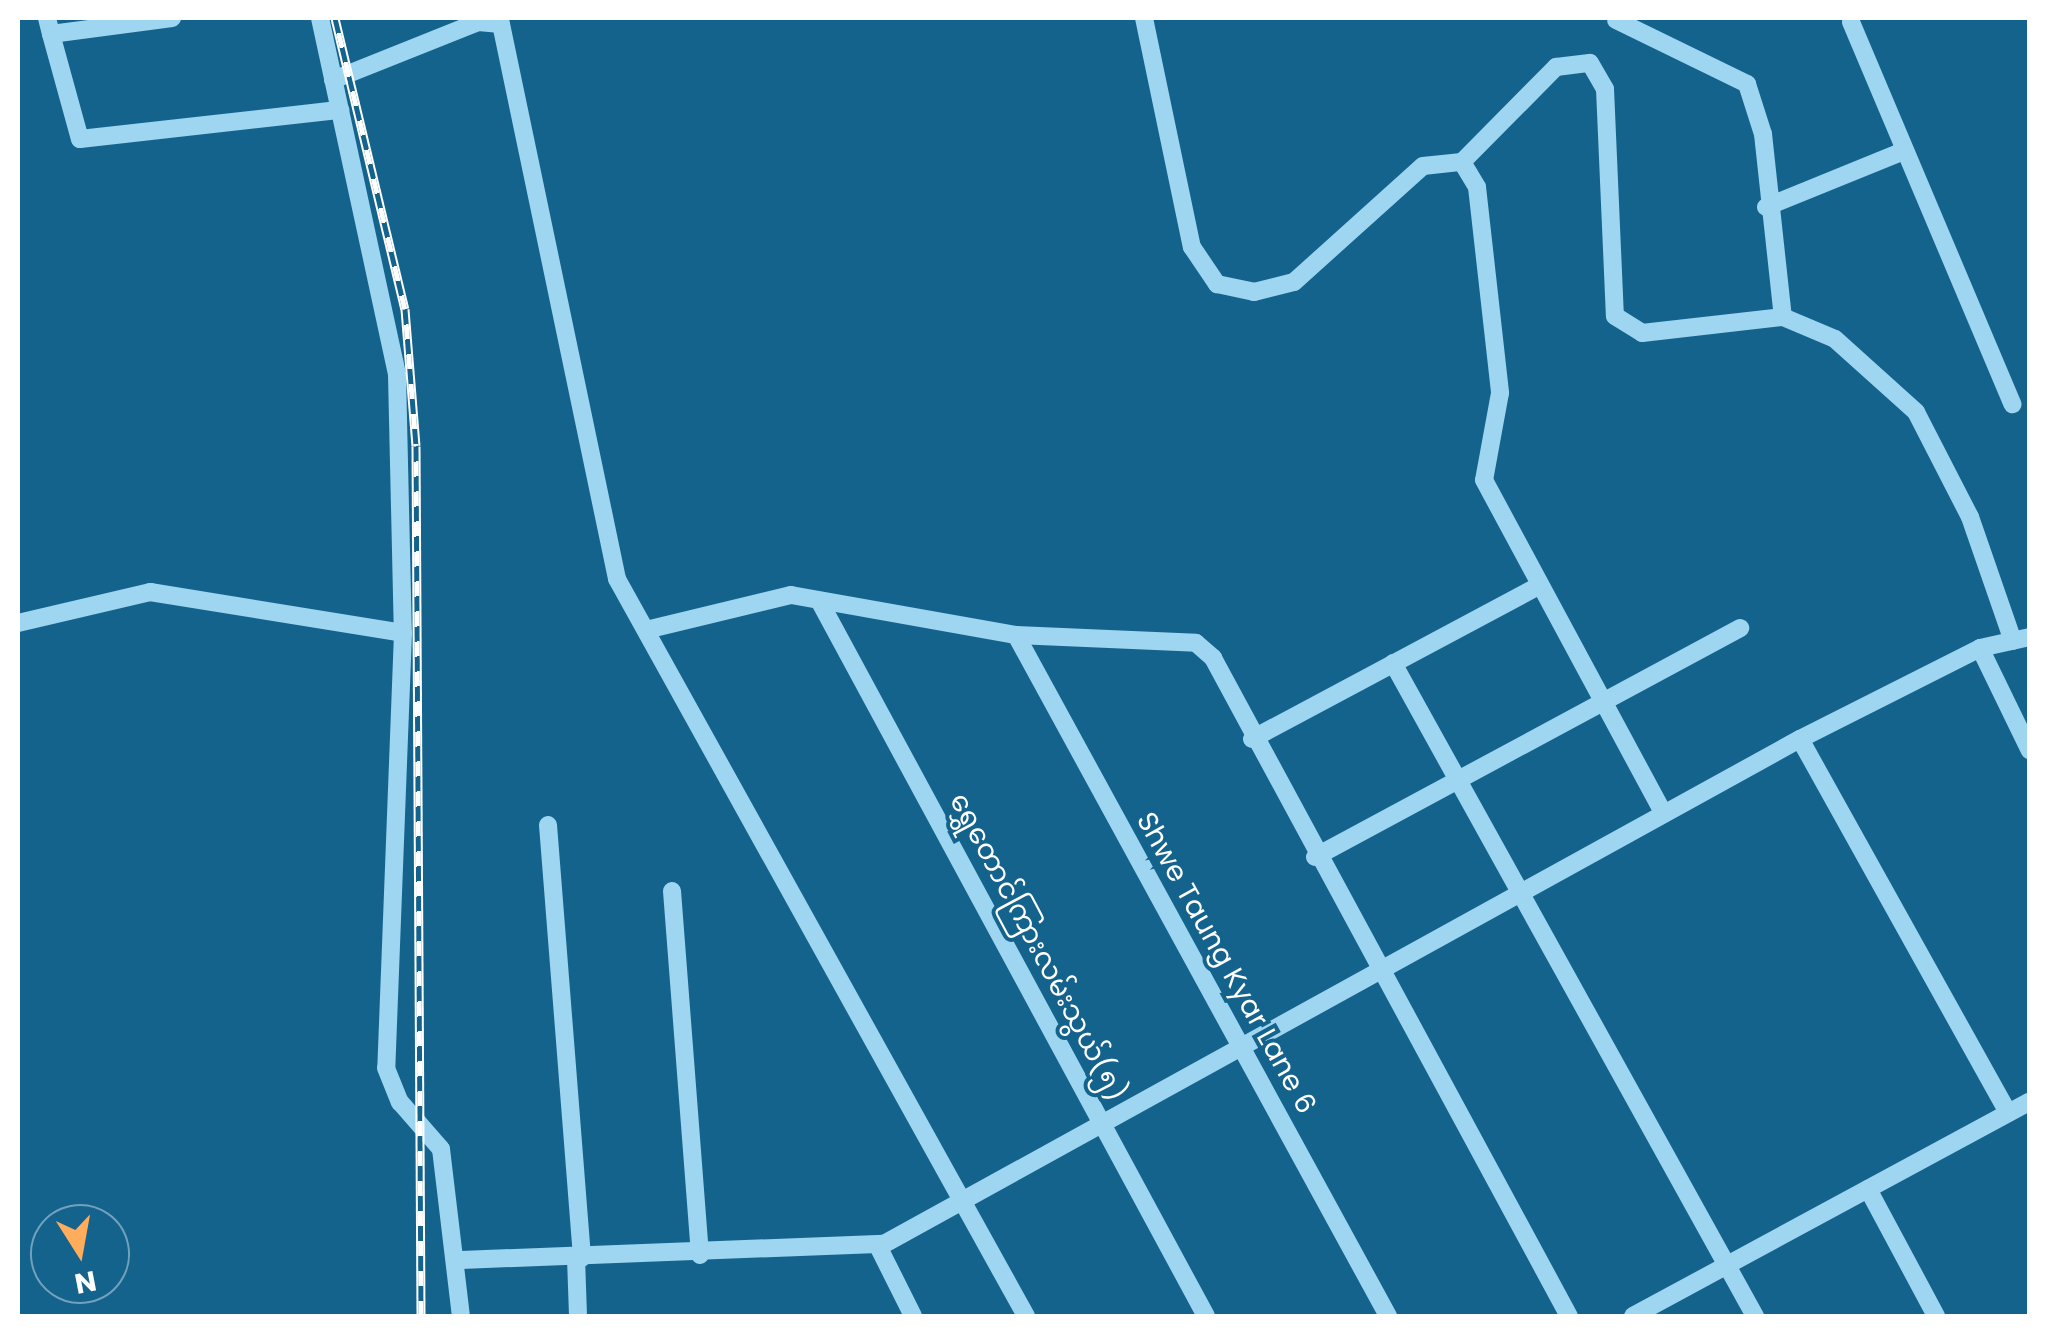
<!DOCTYPE html>
<meta charset="utf-8">
<style>
body{margin:0}
#map{position:relative;width:2047px;height:1334px;overflow:hidden;background:#14638d;font-family:Poppins,"Noto Sans Myanmar",sans-serif}
div>[style]{position:absolute}
.minor>*{height:18px;margin:-9px;padding:0 9px;transform-origin:9px;border-radius:9px;background:#9ed5f0}
.rail>*{height:9px;margin-top:-4.5px;transform-origin:0;background:repeating-linear-gradient(90deg,#14638d 0 15px,#fff 0 30px);box-sizing:border-box;border-block:2px solid #fff}
span{translate:-50% -50%;white-space:nowrap;text-align:center;line-height:1.15;-webkit-text-stroke:8px #14638d;paint-order:stroke}
.street-label{font-size:28px;color:#fff}
.frame{position:absolute;inset:0;border:20px solid #fff;pointer-events:none}
.north{position:absolute;left:30px;top:1204px;width:100px;height:100px;box-sizing:border-box;background:#14638d;border:2px solid #72a1bb;border-radius:50%;rotate:169deg;font-size:28px;font-weight:700;line-height:40px;text-align:center;color:#fff}
.north::after{content:'';display:block;margin:auto;width:35px;height:45px;background:#ffad5d;clip-path:polygon(50% 0,100% 100%,50% 72%,0 100%)}
</style>
<div id="map">
<div class="minor">
<i style="left:47px;top:18px;width:16px;rotate:76deg"></i>
<i style="left:51px;top:34px;width:122px;rotate:-7.5deg"></i>
<i style="left:320px;top:18px;width:365px;rotate:77.8deg"></i>
<i style="left:397px;top:375px;width:258px;rotate:88.7deg"></i>
<i style="left:403px;top:633px;width:435px;rotate:92.2deg"></i>
<i style="left:386px;top:1068px;width:37px;rotate:68deg"></i>
<i style="left:400px;top:1102px;width:62px;rotate:48.9deg"></i>
<i style="left:441px;top:1149px;width:168px;rotate:83.2deg"></i>
<i style="left:1144px;top:18px;width:234px;rotate:78.2deg"></i>
<i style="left:1192px;top:247px;width:45px;rotate:56deg"></i>
<i style="left:1217px;top:284px;width:38px;rotate:12deg"></i>
<i style="left:1254px;top:292px;width:41px;rotate:-14deg"></i>
<i style="left:1294px;top:282px;width:173px;rotate:-42deg"></i>
<i style="left:1423px;top:166px;width:39px;rotate:-6deg"></i>
<i style="left:1462px;top:162px;width:29px;rotate:59deg"></i>
<i style="left:1477px;top:187px;width:207px;rotate:83.6deg"></i>
<i style="left:1500px;top:393px;width:88px;rotate:100.4deg"></i>
<i style="left:1484px;top:480px;width:378px;rotate:61.7deg"></i>
<i style="left:1616px;top:20px;width:146px;rotate:26deg"></i>
<i style="left:1747px;top:84px;width:52px;rotate:72.3deg"></i>
<i style="left:1763px;top:134px;width:184px;rotate:83.8deg"></i>
<i style="left:1851px;top:22px;width:415px;rotate:67.1deg"></i>
<i style="left:51px;top:34px;width:109px;rotate:74.6deg"></i>
<i style="left:80px;top:139px;width:262px;rotate:-6.4deg"></i>
<i style="left:333px;top:80px;width:156px;rotate:-21.8deg"></i>
<i style="left:478px;top:22px;width:23px;rotate:5deg"></i>
<i style="left:501px;top:24px;width:567px;rotate:78.19deg"></i>
<i style="left:617px;top:579px;width:843px;rotate:60.97deg"></i>
<i style="left:1462px;top:162px;width:134px;rotate:-45.3deg"></i>
<i style="left:1556px;top:67px;width:34px;rotate:-7deg"></i>
<i style="left:1590px;top:63px;width:30px;rotate:60deg"></i>
<i style="left:1605px;top:89px;width:227px;rotate:87.5deg"></i>
<i style="left:1615px;top:316px;width:32px;rotate:32deg"></i>
<i style="left:1642px;top:333px;width:142px;rotate:-6.5deg"></i>
<i style="left:1783px;top:317px;width:56px;rotate:22.9deg"></i>
<i style="left:1835px;top:339px;width:109px;rotate:42deg"></i>
<i style="left:1916px;top:412px;width:118px;rotate:62.8deg"></i>
<i style="left:1970px;top:517px;width:131px;rotate:70.9deg"></i>
<i style="left:1766px;top:207px;width:149px;rotate:-22.1deg"></i>
<i style="left:821px;top:604px;width:809px;rotate:61.6deg"></i>
<i style="left:18px;top:623px;width:136px;rotate:-13.2deg"></i>
<i style="left:150px;top:592px;width:256px;rotate:9.2deg"></i>
<i style="left:646px;top:630px;width:149px;rotate:-13.6deg"></i>
<i style="left:791px;top:595px;width:229px;rotate:10.1deg"></i>
<i style="left:1016px;top:635px;width:180px;rotate:2.5deg"></i>
<i style="left:1196px;top:643px;width:23px;rotate:41deg"></i>
<i style="left:1213px;top:658px;width:748px;rotate:61.59deg"></i>
<i style="left:1016px;top:635px;width:776px;rotate:61.35deg"></i>
<i style="left:1980px;top:648px;width:114px;rotate:64.1deg"></i>
<i style="left:1393px;top:663px;width:747px;rotate:61deg"></i>
<i style="left:1252px;top:739px;width:323px;rotate:-28.1deg"></i>
<i style="left:1800px;top:739px;width:428px;rotate:60.9deg"></i>
<i style="left:548px;top:825px;width:434px;rotate:85.5deg"></i>
<i style="left:1315px;top:857px;width:483px;rotate:-28.3deg"></i>
<i style="left:672px;top:891px;width:365px;rotate:85.6deg"></i>
<i style="left:1868px;top:1189px;width:144px;rotate:61.8deg"></i>
<i style="left:878px;top:1246px;width:78px;rotate:63.4deg"></i>
<i style="left:576px;top:1258px;width:58px;rotate:88deg"></i>
<i style="left:461px;top:1260px;width:423px;rotate:-2.2deg"></i>
<i style="left:884px;top:1244px;width:1046px;rotate:-28.87deg"></i>
<i style="left:1800px;top:739px;width:202px;rotate:-26.8deg"></i>
<i style="left:1980px;top:648px;width:51px;rotate:-12.4deg"></i>
<i style="left:1633px;top:1316px;width:451px;rotate:-28.4deg"></i>
</div>
<div class="rail">
<i style="left:335px;top:18px;width:299px;rotate:76.5deg"></i>
<i style="left:405px;top:309px;width:137px;rotate:85.4deg"></i>
<i style="left:416px;top:446px;width:870px;rotate:89.67deg"></i>
</div>
<div class="street-label">
<span style="left:1038px;top:947px;rotate:62deg">ရွှေတောင်ကြားလမ်းသွယ်(၅)</span>
<span style="left:1226px;top:963px;rotate:61deg">Shwe Taung Kyar Lane 6</span>
</div>
<div class="frame"></div>
<div class="north">N</div>
</div>
